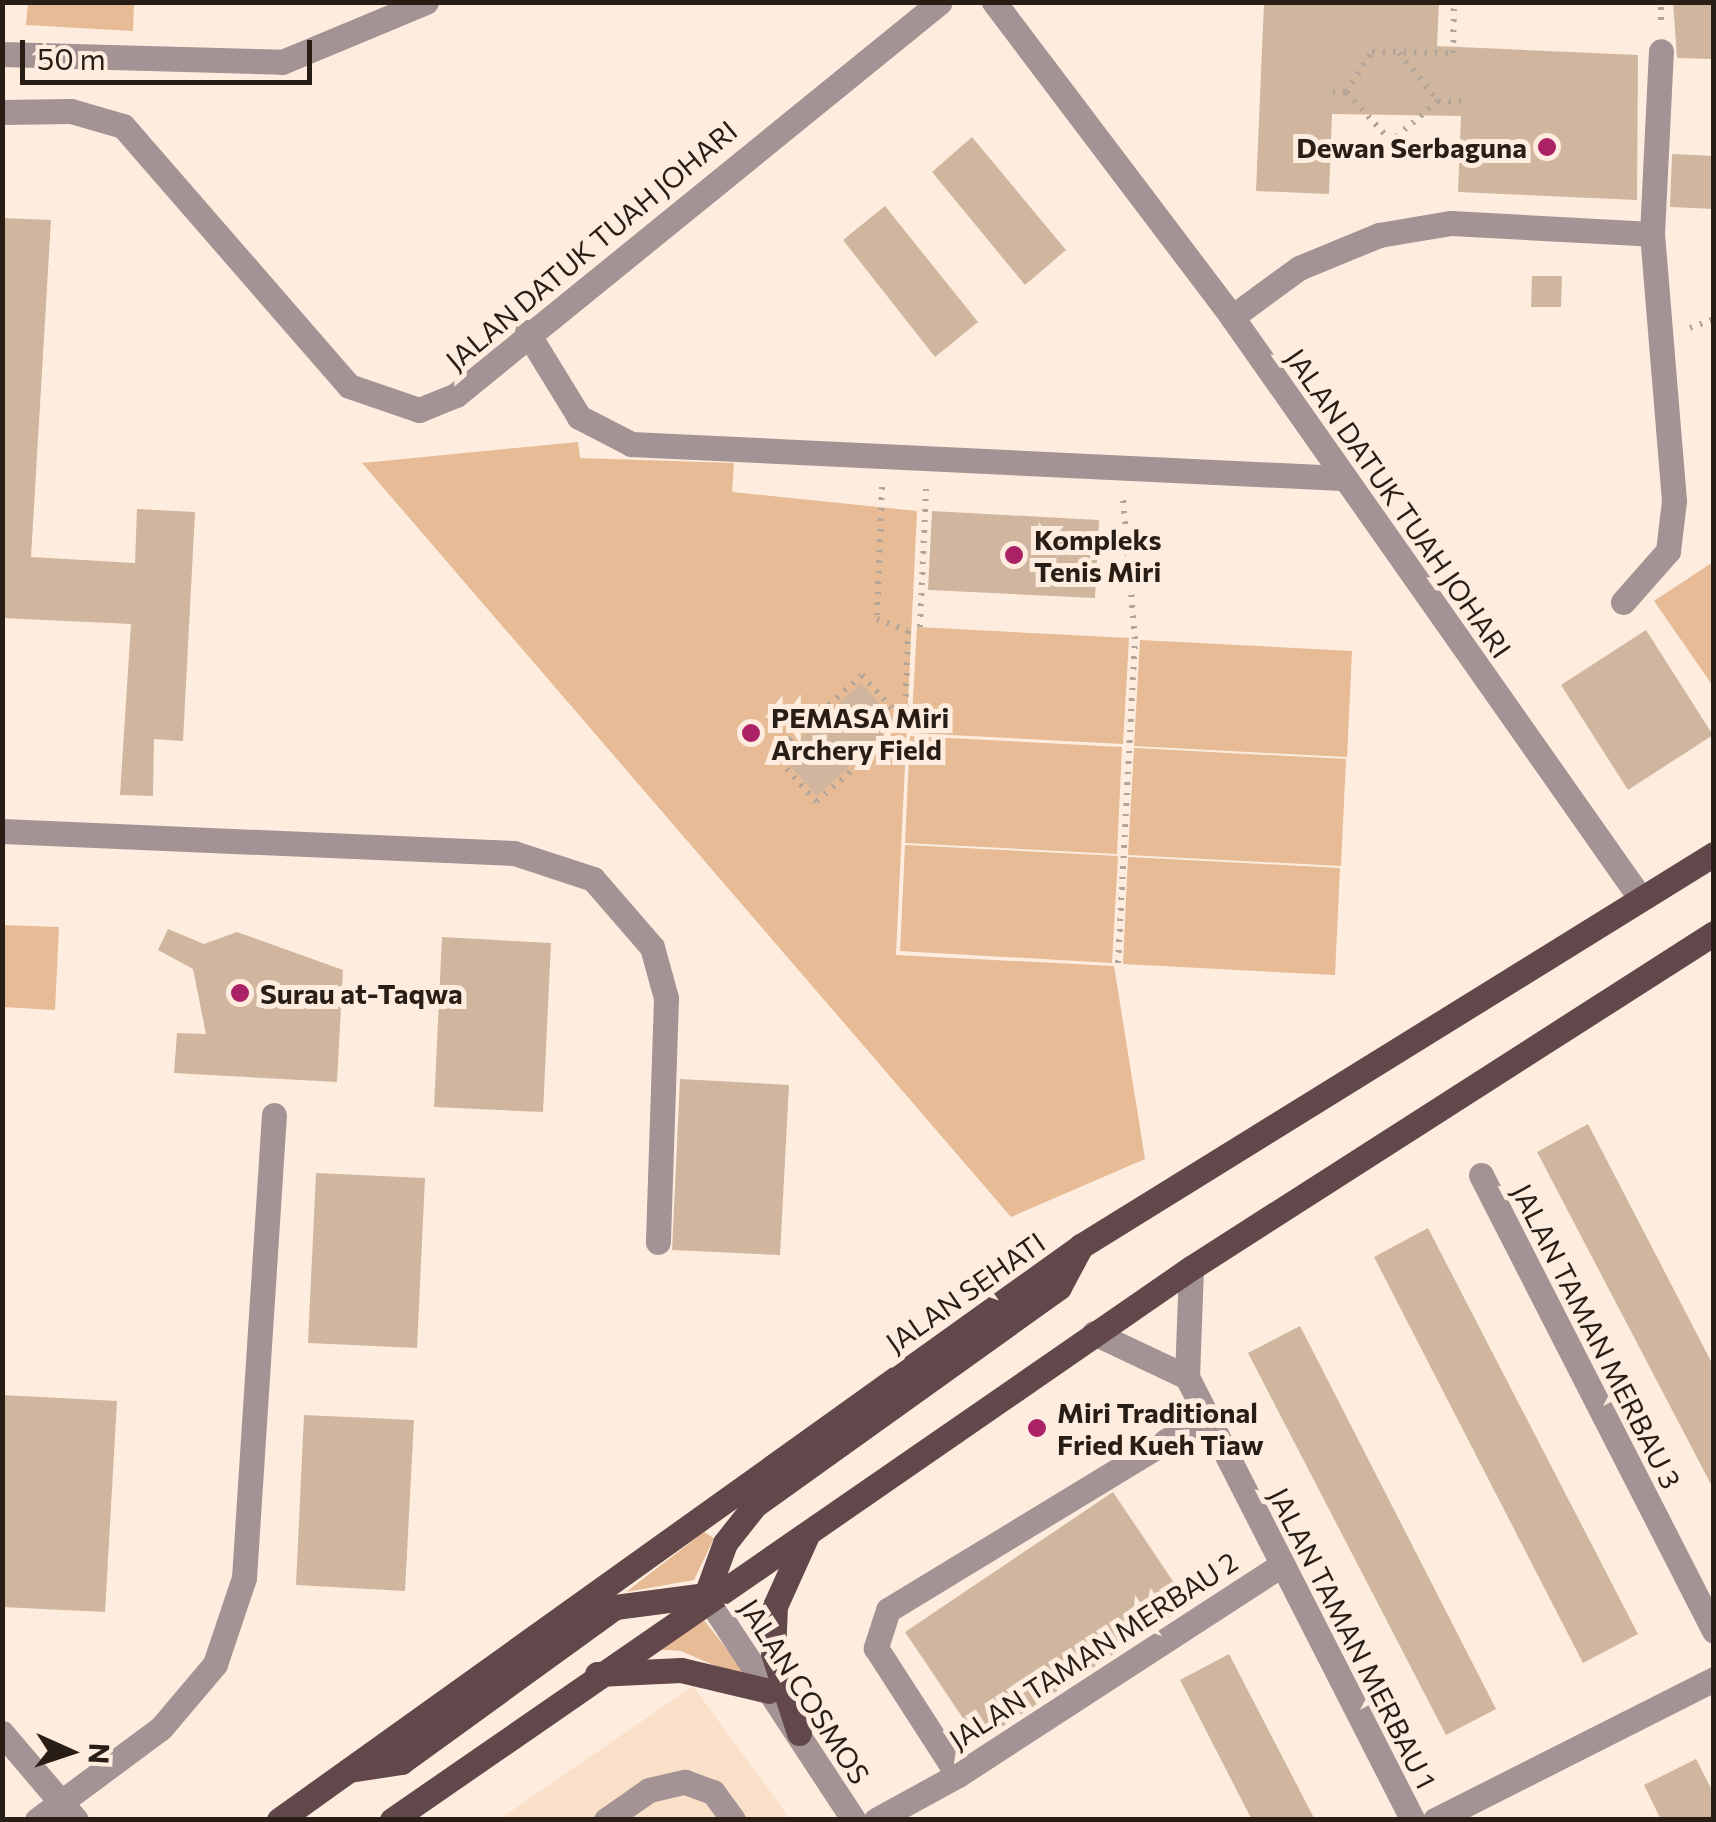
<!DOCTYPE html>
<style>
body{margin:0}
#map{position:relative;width:1716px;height:1822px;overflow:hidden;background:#feeddf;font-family:Commissioner,sans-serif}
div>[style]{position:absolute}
.built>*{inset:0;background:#fbe0c9}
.green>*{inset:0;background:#e6bb95}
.building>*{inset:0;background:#d0b69f}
.path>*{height:6px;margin-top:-3px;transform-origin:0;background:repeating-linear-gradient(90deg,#b4a599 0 2.5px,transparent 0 10.5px)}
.minor>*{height:25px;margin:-12.5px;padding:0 12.5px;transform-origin:12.5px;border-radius:12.5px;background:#a39394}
.major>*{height:25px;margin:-12.5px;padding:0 12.5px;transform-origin:12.5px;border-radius:12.5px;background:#62484a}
.dots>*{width:28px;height:28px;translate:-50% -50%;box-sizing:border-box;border:5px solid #feeddf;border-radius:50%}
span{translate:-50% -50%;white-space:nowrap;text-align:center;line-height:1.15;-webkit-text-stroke:10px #feeddf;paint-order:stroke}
.poi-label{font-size:28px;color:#281e16;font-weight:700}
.right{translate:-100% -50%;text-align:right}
.left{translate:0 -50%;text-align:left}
.street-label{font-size:28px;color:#281e16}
.frame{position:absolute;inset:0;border:5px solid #281e16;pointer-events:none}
.north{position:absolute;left:20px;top:1702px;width:100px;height:100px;-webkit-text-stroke:8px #feeddf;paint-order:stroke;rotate:93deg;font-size:28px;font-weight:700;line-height:40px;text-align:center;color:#281e16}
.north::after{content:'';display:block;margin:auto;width:35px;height:45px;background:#281e16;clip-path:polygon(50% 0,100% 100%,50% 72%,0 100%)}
.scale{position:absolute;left:20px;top:40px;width:292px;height:45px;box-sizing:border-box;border:5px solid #281e16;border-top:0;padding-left:12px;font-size:30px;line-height:35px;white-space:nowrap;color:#281e16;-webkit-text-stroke:8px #feeddf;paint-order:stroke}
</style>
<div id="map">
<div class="built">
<i style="clip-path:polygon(693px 1686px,790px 1819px,498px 1820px)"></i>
</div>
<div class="green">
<i style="clip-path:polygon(28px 3px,134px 3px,133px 31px,26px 25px)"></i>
<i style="clip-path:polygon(578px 442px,580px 458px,734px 463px,732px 492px,917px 511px,896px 955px,1114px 966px,1145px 1159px,1011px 1217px,362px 463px)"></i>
<i style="clip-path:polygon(1713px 562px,1713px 686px,1654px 601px)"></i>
<i style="clip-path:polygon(917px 627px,1129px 638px,1123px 744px,911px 733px)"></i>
<i style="clip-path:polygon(1140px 640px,1352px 651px,1347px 757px,1134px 746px)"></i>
<i style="clip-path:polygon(910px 736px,1122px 747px,1117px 854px,905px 843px)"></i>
<i style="clip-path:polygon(1134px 748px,1346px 759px,1341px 866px,1128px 855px)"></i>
<i style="clip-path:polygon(905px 845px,1118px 856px,1112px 963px,900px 951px)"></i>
<i style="clip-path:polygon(1128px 857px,1340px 868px,1335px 975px,1123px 964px)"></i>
<i style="clip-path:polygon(3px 925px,59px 927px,55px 1010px,3px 1007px)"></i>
<i style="clip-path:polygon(704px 1532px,714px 1538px,694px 1580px,626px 1592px)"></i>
<i style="clip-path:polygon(699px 1614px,753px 1682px,681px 1651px,650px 1649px)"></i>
</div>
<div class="building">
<i style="clip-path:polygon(1264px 2px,1439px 2px,1437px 46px,1638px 55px,1637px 200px,1458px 192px,1461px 116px,1332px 114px,1329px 194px,1256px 191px)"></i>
<i style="clip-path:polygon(1673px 2px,1714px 2px,1714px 59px,1677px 58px)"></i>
<i style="clip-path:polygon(972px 137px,1066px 250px,1025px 285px,932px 172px)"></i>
<i style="clip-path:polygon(1672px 154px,1714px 156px,1714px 209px,1670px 207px)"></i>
<i style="clip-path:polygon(885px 206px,978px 322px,935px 357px,843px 240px)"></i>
<i style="clip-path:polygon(2px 218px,51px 220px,31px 557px,135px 563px,137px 509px,195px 512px,183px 741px,154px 739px,153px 796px,120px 795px,131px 624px,2px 618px)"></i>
<i style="clip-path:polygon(1532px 276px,1562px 276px,1561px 307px,1531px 307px)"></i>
<i style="clip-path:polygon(932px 511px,1099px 520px,1095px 598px,928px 590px)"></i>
<i style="clip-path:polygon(1646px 630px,1713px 735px,1628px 790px,1561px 685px)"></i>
<i style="clip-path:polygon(861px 683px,897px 722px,817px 796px,781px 756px)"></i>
<i style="clip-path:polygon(168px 929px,204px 944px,237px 932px,343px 970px,337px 1082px,174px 1073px,177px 1033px,206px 1034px,193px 969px,158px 950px)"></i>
<i style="clip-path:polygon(442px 937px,551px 943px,543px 1112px,434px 1107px)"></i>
<i style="clip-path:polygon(680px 1079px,789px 1085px,780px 1255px,672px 1250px)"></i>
<i style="clip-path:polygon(1588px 1124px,1714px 1367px,1714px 1490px,1537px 1152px)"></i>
<i style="clip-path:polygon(316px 1173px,425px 1178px,417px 1348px,308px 1343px)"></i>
<i style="clip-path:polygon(1428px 1228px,1638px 1634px,1583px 1663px,1374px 1257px)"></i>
<i style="clip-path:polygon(1300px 1326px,1496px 1709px,1446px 1735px,1248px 1353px)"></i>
<i style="clip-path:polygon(2px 1395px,117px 1401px,105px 1612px,2px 1607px)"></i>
<i style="clip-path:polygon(304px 1415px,414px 1420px,405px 1591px,296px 1585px)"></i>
<i style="clip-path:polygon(1113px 1492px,1189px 1605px,979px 1742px,905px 1632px)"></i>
<i style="clip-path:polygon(1229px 1654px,1315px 1820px,1252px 1820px,1180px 1680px)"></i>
<i style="clip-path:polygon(1696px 1759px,1714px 1794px,1714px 1820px,1661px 1820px,1644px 1785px)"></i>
</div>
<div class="path">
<i style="left:1661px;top:20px;width:18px;rotate:-90deg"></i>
<i style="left:1399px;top:53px;width:62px;rotate:50.9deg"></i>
<i style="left:1438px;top:101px;width:62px;rotate:139.6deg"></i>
<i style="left:1391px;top:141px;width:67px;rotate:-132.6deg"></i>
<i style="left:1346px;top:92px;width:48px;rotate:-57deg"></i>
<i style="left:1372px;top:52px;width:81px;rotate:0.7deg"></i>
<i style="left:1453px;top:53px;width:51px;rotate:-88.9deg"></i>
<i style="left:1333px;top:92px;width:13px"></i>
<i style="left:1438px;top:101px;width:24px;rotate:2deg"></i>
<i style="left:1690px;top:328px;width:26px;rotate:-21deg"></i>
<i style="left:882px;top:487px;width:132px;rotate:92.2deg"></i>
<i style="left:877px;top:619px;width:33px;rotate:21deg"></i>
<i style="left:908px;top:631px;width:92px;rotate:91.9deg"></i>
<i style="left:905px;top:723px;width:119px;rotate:138.4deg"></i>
<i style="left:816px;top:802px;width:64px;rotate:-131.2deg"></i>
<i style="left:774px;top:754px;width:118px;rotate:-41.9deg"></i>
<i style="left:862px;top:675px;width:64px;rotate:48.1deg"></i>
<i style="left:920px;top:627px;width:138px;rotate:-87.5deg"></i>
<i style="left:1118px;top:963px;width:324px;rotate:-87deg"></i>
<i style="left:1135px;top:639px;width:141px;rotate:-94.9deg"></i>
</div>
<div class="minor">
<i style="left:994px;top:2px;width:395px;rotate:52.9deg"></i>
<i style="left:1232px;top:317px;width:711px;rotate:54.9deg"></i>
<i style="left:2px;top:54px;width:280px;rotate:1.6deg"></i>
<i style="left:282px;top:62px;width:156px;rotate:-22.6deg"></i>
<i style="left:2px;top:112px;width:69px;rotate:-0.8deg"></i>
<i style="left:71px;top:111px;width:54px;rotate:16.1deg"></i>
<i style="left:123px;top:126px;width:344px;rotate:49deg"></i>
<i style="left:349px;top:386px;width:74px;rotate:18.9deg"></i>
<i style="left:419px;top:410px;width:40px;rotate:-22deg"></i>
<i style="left:456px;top:395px;width:623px;rotate:-39.08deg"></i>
<i style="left:1232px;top:317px;width:83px;rotate:-36.2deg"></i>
<i style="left:1299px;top:268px;width:87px;rotate:-22.4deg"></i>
<i style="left:1379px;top:235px;width:73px;rotate:-9.5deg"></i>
<i style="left:1451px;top:223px;width:201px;rotate:3.1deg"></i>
<i style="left:527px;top:332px;width:100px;rotate:58.5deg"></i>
<i style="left:579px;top:417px;width:59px;rotate:27.4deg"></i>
<i style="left:631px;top:444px;width:711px;rotate:2.74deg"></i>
<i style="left:1623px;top:602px;width:68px;rotate:-48.6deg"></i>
<i style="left:1668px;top:551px;width:50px;rotate:-83.2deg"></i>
<i style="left:1674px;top:501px;width:268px;rotate:-94.7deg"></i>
<i style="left:1652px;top:234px;width:183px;rotate:-87.2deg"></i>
<i style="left:2px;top:831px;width:512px;rotate:2.46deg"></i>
<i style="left:514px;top:853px;width:83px;rotate:18.2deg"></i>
<i style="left:593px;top:879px;width:90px;rotate:49.1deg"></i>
<i style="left:652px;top:947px;width:53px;rotate:74.6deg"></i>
<i style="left:666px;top:998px;width:244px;rotate:91.9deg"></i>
<i style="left:1481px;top:1175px;width:512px;rotate:62.93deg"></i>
<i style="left:1191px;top:1268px;width:109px;rotate:92.1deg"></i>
<i style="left:1187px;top:1377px;width:497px;rotate:63deg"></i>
<i style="left:1094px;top:1333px;width:103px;rotate:25.3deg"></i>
<i style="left:1207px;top:1416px;width:373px;rotate:148.7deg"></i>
<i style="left:888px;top:1610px;width:40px;rotate:108deg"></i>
<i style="left:876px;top:1648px;width:151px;rotate:57.2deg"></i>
<i style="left:958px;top:1775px;width:385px;rotate:-33deg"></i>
<i style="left:706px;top:1595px;width:269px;rotate:56.7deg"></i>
<i style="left:2px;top:1733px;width:114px;rotate:49.6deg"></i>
<i style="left:37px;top:1820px;width:154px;rotate:-36.6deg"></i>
<i style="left:161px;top:1728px;width:84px;rotate:-49.8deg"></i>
<i style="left:215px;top:1664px;width:91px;rotate:-71.4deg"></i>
<i style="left:244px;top:1578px;width:464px;rotate:-86.3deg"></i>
<i style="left:606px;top:1820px;width:52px;rotate:-34.9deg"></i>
<i style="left:649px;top:1790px;width:37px;rotate:-13deg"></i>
<i style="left:685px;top:1782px;width:30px;rotate:20deg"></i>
<i style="left:713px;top:1792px;width:34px;rotate:54deg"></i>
<i style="left:876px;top:1820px;width:94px;rotate:-28.8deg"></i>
<i style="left:1435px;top:1820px;width:313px;rotate:-26.8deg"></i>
</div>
<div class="major">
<i style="left:706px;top:1595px;width:55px;rotate:-69.9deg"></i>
<i style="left:725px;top:1543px;width:48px;rotate:-51.7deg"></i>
<i style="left:755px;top:1505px;width:374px;rotate:-35.6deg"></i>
<i style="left:1059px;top:1287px;width:47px;rotate:-61.8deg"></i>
<i style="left:597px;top:1674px;width:84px;rotate:-2.7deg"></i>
<i style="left:681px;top:1670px;width:90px;rotate:13.4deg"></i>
<i style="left:799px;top:1733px;width:84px;rotate:-108deg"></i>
<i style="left:773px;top:1653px;width:47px;rotate:-87.6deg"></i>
<i style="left:775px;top:1606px;width:78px;rotate:-65.7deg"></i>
<i style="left:349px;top:1770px;width:53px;rotate:-8.7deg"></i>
<i style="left:401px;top:1762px;width:264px;rotate:-35.9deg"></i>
<i style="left:615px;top:1607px;width:92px;rotate:-7.5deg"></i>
<i style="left:279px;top:1820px;width:986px;rotate:-35.59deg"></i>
<i style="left:1081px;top:1246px;width:745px;rotate:-31.77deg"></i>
<i style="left:392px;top:1820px;width:971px;rotate:-34.64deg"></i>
<i style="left:1191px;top:1268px;width:621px;rotate:-32.64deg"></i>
</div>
<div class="dots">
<i style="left:1547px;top:147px;background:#aa2166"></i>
<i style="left:1014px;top:555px;background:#aa2166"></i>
<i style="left:751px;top:733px;background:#aa2166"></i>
<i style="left:240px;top:993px;background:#aa2166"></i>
<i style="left:1037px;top:1428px;background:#aa2166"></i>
</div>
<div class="poi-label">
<span class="right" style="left:1527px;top:147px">Dewan Serbaguna</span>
<span class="left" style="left:1034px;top:555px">Kompleks<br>Tenis Miri</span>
<span class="left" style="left:771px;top:733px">PEMASA Miri<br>Archery Field</span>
<span class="left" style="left:260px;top:993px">Surau at-Taqwa</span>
<span class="left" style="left:1057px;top:1428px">Miri Traditional<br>Fried Kueh Tiaw</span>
</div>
<div class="street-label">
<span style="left:591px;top:245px;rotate:-40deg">JALAN DATUK TUAH JOHARI</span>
<span style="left:1399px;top:503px;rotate:55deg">JALAN DATUK TUAH JOHARI</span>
<span style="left:965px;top:1292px;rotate:-35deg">JALAN SEHATI</span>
<span style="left:1597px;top:1336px;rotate:63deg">JALAN TAMAN MERBAU 3</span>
<span style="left:1353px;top:1638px;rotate:63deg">JALAN TAMAN MERBAU 1</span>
<span style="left:1093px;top:1650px;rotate:-33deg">JALAN TAMAN MERBAU 2</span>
<span style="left:805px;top:1691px;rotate:57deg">JALAN COSMOS</span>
</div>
<div class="frame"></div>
<div class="north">N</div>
<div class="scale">50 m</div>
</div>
